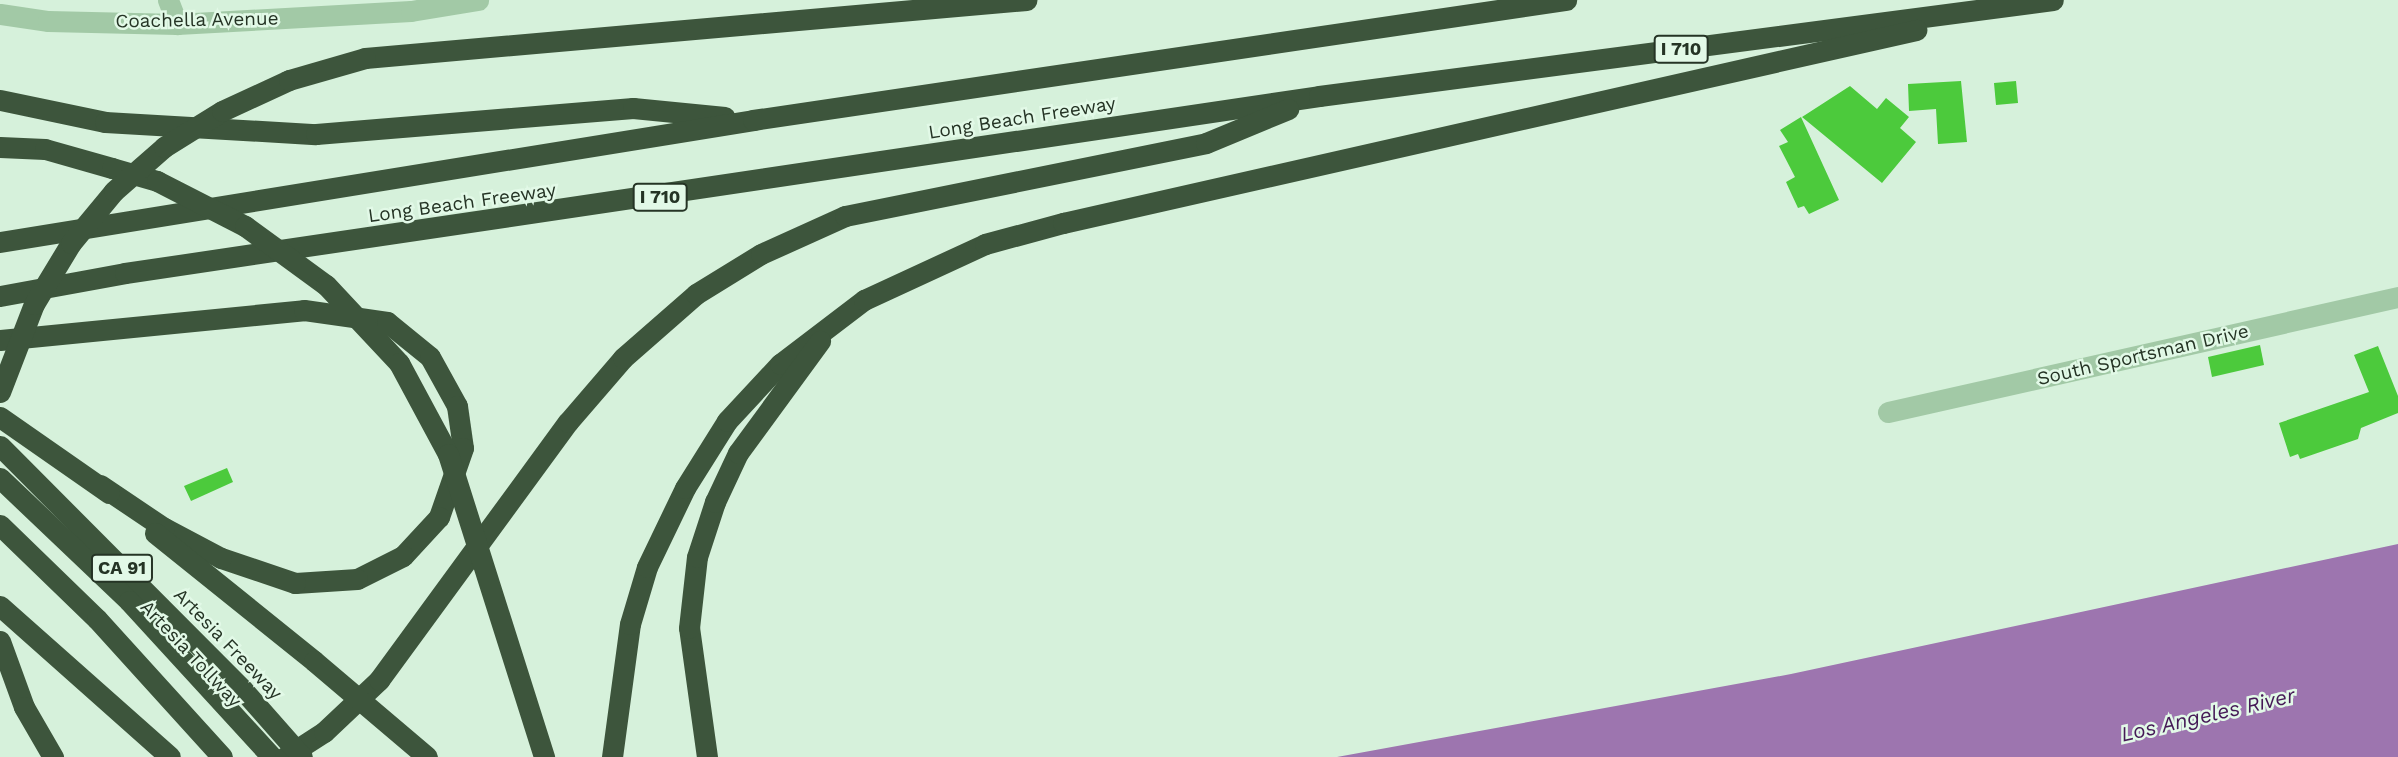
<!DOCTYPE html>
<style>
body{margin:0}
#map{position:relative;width:2398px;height:757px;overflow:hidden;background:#d6f1db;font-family:"Work Sans",sans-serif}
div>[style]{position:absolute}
.water>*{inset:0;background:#9d75af}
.building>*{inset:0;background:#4cca3c}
.street>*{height:21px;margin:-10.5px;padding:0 10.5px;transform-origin:10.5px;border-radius:10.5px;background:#a2c9a6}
.highway>*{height:21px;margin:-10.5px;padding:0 10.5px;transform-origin:10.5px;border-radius:10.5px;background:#3d553c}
.highway-bridge>*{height:21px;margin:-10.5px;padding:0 10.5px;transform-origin:10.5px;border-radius:10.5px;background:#3d553c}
span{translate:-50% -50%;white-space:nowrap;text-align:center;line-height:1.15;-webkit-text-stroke:5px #e2f9e7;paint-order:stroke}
.shield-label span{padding:2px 5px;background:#e2f9e7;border:2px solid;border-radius:5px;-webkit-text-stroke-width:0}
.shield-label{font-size:18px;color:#253425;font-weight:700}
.street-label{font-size:19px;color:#253425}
.water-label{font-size:21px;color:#451956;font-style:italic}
</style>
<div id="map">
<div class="water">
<i style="clip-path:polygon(2398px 544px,2398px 757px,1337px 757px,1791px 674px)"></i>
</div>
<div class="building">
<i style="clip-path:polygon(1961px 81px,1967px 142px,1938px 144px,1936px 109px,1909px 111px,1908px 84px)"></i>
<i style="clip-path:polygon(2016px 81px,2018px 103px,1996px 105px,1994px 83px)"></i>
<i style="clip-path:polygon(1850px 86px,1877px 109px,1886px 98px,1909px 117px,1900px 128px,1916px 142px,1882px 183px,1802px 117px)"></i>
<i style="clip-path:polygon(1801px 117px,1839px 200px,1809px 214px,1804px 206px,1798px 208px,1791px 193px,1786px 182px,1795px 177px,1779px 146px,1788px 142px,1780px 130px)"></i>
<i style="clip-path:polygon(2260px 345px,2264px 365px,2212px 377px,2208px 357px)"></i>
<i style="clip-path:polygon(2378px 346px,2398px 396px,2398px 413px,2361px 428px,2358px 439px,2300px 459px,2298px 454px,2290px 457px,2279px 423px,2369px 392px,2354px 355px)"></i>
<i style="clip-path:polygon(227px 468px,233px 482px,191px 501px,184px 486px)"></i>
</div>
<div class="street">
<i style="left:168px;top:0;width:26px;rotate:69deg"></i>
<i style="left:0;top:14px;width:49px;rotate:8.3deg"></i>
<i style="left:48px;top:21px;width:129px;rotate:1.3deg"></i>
<i style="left:177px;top:24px;width:234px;rotate:-3.2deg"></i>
<i style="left:411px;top:11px;width:68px;rotate:-9.3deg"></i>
<i style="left:1888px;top:412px;width:523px;rotate:-12.71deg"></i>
</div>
<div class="highway">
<i style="left:365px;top:58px;width:664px;rotate:-5.01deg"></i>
<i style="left:0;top:100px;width:107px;rotate:11.8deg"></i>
<i style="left:105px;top:122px;width:211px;rotate:3.3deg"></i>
<i style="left:316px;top:134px;width:318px;rotate:-4.7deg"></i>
<i style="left:633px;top:108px;width:92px;rotate:5.6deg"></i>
<i style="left:0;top:147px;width:45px;rotate:2.5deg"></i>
<i style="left:45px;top:149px;width:70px;rotate:15.8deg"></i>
<i style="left:0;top:242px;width:763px;rotate:-9.2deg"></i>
<i style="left:753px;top:120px;width:822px;rotate:-8.4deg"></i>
<i style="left:0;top:296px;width:127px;rotate:-10.4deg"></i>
<i style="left:125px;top:273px;width:1207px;rotate:-8.43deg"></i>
<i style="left:1319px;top:96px;width:740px;rotate:-7.45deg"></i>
<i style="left:0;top:340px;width:305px;rotate:-5.6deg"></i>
<i style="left:304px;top:310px;width:84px;rotate:8.2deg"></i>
<i style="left:387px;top:322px;width:55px;rotate:39.1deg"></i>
<i style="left:430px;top:357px;width:56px;rotate:61.1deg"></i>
<i style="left:457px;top:406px;width:42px;rotate:81.9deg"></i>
<i style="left:463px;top:448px;width:73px;rotate:109.2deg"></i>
<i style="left:439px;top:517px;width:53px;rotate:132.7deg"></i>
<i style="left:403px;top:556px;width:51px;rotate:153.4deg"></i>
<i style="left:357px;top:579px;width:62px;rotate:176.3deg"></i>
<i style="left:295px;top:583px;width:78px;rotate:-161.3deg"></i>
<i style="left:221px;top:558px;width:64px;rotate:-152.2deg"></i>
<i style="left:164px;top:528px;width:77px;rotate:-146.1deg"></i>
<i style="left:0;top:417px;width:133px;rotate:34.9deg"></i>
<i style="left:0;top:446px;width:344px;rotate:45.1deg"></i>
<i style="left:0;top:478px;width:178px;rotate:43.6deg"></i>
<i style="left:129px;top:601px;width:212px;rotate:47.5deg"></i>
<i style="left:0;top:525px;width:135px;rotate:44.1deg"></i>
<i style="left:97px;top:619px;width:186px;rotate:47.8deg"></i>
<i style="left:155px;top:533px;width:204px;rotate:38.8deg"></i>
<i style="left:0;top:606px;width:227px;rotate:41.6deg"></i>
<i style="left:0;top:641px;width:70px;rotate:70deg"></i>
<i style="left:24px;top:707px;width:58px;rotate:59.9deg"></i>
<i style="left:285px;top:757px;width:46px;rotate:-32.7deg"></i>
<i style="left:324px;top:732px;width:76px;rotate:-43.4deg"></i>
<i style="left:379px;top:680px;width:320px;rotate:-53.8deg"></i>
<i style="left:568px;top:422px;width:84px;rotate:-49.3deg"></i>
<i style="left:623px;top:358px;width:97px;rotate:-41.2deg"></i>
<i style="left:696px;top:294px;width:76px;rotate:-31.6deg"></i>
<i style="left:761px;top:254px;width:92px;rotate:-24.3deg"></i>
<i style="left:845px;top:216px;width:368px;rotate:-11.4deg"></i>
<i style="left:1206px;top:143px;width:89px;rotate:-22.5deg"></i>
<i style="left:612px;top:757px;width:134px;rotate:-82.3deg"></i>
<i style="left:630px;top:624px;width:59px;rotate:-73.4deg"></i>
<i style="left:647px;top:567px;width:88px;rotate:-64.3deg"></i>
<i style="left:685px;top:488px;width:79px;rotate:-57.9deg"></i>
<i style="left:727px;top:421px;width:78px;rotate:-47.1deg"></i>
<i style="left:780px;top:364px;width:106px;rotate:-37.3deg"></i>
<i style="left:864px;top:300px;width:133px;rotate:-24.8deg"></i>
<i style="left:985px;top:244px;width:81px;rotate:-15.1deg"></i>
<i style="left:1063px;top:223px;width:875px;rotate:-12.75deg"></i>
<i style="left:707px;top:757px;width:130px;rotate:-97.9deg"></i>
<i style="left:689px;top:628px;width:71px;rotate:-83.6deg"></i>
<i style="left:697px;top:557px;width:58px;rotate:-71.9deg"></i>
<i style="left:715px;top:502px;width:54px;rotate:-64.9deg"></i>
<i style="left:738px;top:453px;width:139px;rotate:-53.8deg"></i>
</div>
<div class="highway-bridge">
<i style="left:112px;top:168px;width:47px;rotate:16.1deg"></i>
<i style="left:157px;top:181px;width:99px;rotate:27.1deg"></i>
<i style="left:245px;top:226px;width:100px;rotate:36.1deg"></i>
<i style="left:326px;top:285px;width:107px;rotate:46.9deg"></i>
<i style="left:399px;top:363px;width:103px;rotate:61.7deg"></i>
<i style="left:448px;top:454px;width:318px;rotate:72.4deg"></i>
<i style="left:0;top:392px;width:94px;rotate:-68.9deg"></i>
<i style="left:34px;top:304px;width:71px;rotate:-58.8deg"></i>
<i style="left:71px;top:243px;width:67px;rotate:-50.4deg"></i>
<i style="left:114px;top:191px;width:67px;rotate:-41.3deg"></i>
<i style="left:164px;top:147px;width:68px;rotate:-31.8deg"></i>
<i style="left:222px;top:111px;width:74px;rotate:-24.8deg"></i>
<i style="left:289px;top:80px;width:79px;rotate:-16.1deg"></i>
<i style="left:314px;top:661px;width:148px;rotate:40.3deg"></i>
<i style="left:243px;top:690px;width:89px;rotate:48.6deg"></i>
</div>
<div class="shield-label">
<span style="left:1681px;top:49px">I 710</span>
<span style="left:660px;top:197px">I 710</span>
<span style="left:122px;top:568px">CA 91</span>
</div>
<div class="street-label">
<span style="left:197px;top:20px;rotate:-1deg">Coachella Avenue</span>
<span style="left:1022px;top:118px;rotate:-9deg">Long Beach Freeway</span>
<span style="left:462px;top:203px;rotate:-8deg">Long Beach Freeway</span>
<span style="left:2143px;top:355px;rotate:-13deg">South Sportsman Drive</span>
<span style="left:228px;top:644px;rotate:46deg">Artesia Freeway</span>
<span style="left:191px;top:654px;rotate:47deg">Artesia Tollway</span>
</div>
<div class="water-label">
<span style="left:2208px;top:715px;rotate:-13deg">Los Angeles River</span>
</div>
</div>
